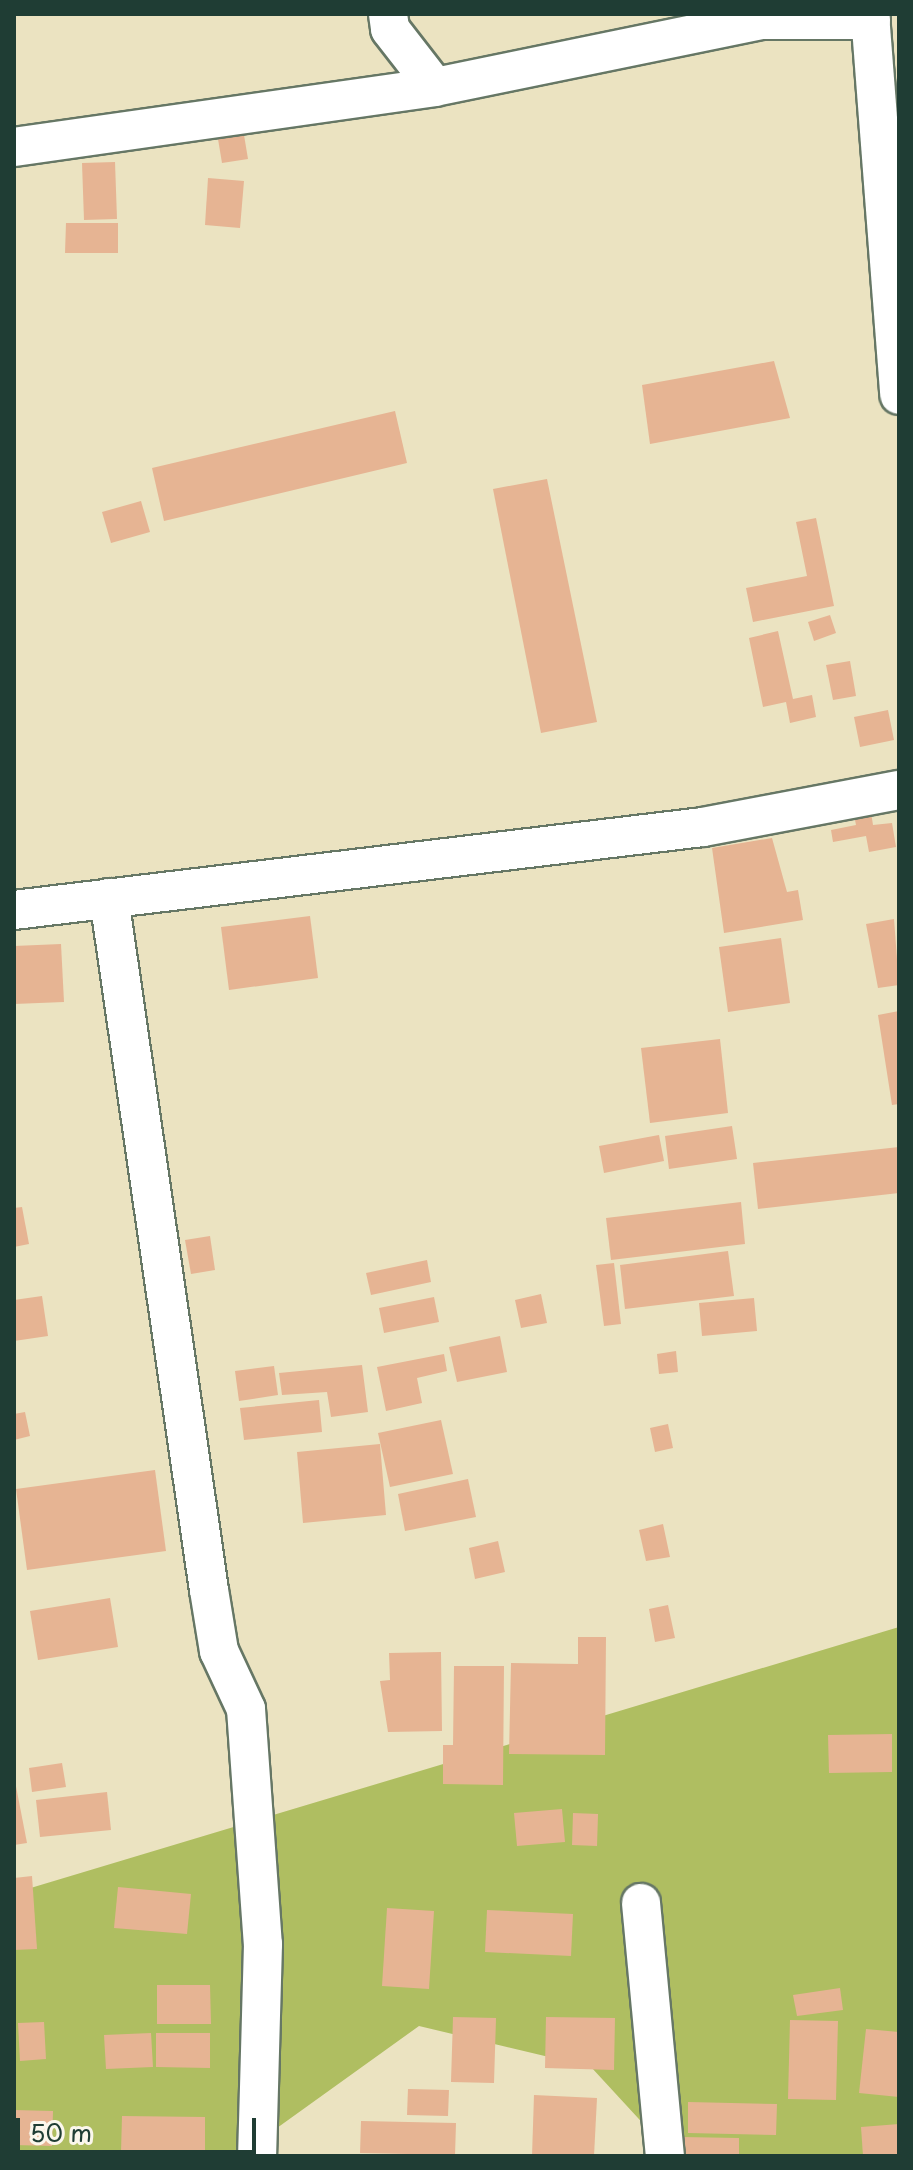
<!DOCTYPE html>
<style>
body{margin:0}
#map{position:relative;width:913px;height:2170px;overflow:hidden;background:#ebe3c1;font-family:"Playpen Sans",sans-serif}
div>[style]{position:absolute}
.green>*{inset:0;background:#afbe61}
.building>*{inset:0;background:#e6b493}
.roads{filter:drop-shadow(2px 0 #667765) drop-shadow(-2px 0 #667765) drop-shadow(0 2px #667765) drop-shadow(0 -2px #667765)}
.minor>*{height:38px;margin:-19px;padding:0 19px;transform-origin:19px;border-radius:19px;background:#fff}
span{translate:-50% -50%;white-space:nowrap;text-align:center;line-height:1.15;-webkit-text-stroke:6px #fbf7ec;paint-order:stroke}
.frame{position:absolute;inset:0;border:16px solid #1f3d34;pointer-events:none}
.scale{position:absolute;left:16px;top:2118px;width:240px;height:36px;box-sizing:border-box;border:4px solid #1f3d34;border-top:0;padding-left:10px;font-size:24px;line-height:28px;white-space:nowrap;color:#1f3d34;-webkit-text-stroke:6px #fbf7ec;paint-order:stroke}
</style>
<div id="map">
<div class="green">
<i style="clip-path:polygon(899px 1627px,899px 2156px,673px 2156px,591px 2067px,419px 2026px,238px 2156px,14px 2156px,14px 1893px)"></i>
</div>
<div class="building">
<i style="clip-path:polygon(244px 135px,248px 159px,222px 163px,218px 139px)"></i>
<i style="clip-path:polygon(115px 162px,117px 219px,84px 220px,82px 163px)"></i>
<i style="clip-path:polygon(208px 178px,244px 181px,240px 228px,205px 225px)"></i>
<i style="clip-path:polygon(66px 223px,118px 223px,118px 253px,65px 253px)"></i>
<i style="clip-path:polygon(774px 361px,790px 418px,650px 444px,642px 385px)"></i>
<i style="clip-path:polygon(395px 411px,407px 463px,164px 521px,152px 468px)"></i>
<i style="clip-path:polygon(547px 479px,597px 722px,541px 733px,493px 489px)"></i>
<i style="clip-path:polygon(141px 501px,150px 532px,111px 543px,102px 512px)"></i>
<i style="clip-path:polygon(816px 518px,834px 606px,753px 622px,746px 588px,807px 576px,796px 522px)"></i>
<i style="clip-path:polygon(830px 615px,836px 633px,814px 641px,808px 622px)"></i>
<i style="clip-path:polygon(778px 631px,793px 699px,812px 695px,816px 717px,790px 723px,786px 702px,763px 707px,749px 638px)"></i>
<i style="clip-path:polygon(850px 661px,856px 696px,833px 700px,826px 665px)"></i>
<i style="clip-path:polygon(888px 710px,894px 740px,860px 747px,854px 717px)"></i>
<i style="clip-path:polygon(871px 812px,873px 825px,892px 823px,896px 847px,869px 852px,866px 836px,833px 842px,831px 830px,856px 825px,854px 815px)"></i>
<i style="clip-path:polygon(772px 838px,787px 892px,798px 890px,803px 920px,724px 933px,712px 848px)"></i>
<i style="clip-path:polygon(310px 916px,318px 978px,229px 990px,221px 927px)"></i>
<i style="clip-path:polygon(894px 919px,899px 985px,878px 988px,866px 924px)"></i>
<i style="clip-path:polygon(781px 938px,790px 1003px,728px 1012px,719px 947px)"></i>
<i style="clip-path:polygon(61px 944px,64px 1002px,14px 1004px,14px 946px)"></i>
<i style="clip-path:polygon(899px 1011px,899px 1104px,892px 1105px,878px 1015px)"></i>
<i style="clip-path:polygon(720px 1039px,728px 1113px,650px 1123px,641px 1048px)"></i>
<i style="clip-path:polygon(732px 1126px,737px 1159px,669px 1169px,665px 1136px)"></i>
<i style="clip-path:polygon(659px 1135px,664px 1161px,604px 1173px,599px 1146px)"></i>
<i style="clip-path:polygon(899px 1147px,899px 1193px,758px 1209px,753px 1163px)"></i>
<i style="clip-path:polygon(741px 1202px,745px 1244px,611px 1260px,606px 1218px)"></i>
<i style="clip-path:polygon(22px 1207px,29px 1244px,14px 1247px,14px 1208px)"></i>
<i style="clip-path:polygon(210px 1236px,215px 1270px,191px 1274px,185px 1240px)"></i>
<i style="clip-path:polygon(728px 1251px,734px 1296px,625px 1309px,620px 1265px)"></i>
<i style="clip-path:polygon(427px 1260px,431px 1282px,371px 1295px,366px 1273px)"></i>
<i style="clip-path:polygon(614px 1263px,621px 1324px,604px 1326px,596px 1265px)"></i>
<i style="clip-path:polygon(541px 1294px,547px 1323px,521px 1328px,515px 1300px)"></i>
<i style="clip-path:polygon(42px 1296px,48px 1336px,14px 1341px,14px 1300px)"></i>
<i style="clip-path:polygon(434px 1297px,439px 1322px,384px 1333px,379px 1308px)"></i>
<i style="clip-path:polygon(754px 1298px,757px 1331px,702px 1336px,699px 1303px)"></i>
<i style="clip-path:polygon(500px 1336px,507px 1372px,457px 1382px,449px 1347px)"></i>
<i style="clip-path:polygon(676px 1351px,678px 1372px,659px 1374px,657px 1354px)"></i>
<i style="clip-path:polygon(444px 1354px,447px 1371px,417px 1378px,422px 1403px,386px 1411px,377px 1367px)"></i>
<i style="clip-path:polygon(362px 1365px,368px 1412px,331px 1417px,327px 1392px,282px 1395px,279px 1373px)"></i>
<i style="clip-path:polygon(274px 1366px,278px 1395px,239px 1401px,235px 1371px)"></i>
<i style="clip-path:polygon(319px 1400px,322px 1432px,244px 1440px,240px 1408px)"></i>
<i style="clip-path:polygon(25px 1412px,30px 1436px,14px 1440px,14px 1414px)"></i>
<i style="clip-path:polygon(441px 1420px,453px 1474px,390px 1487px,378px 1433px)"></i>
<i style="clip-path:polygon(668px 1424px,673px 1448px,655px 1452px,650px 1428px)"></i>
<i style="clip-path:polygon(380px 1444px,386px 1515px,303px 1523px,297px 1452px)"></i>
<i style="clip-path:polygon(155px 1470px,166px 1551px,27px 1570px,16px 1489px)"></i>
<i style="clip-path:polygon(468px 1479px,476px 1517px,405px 1531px,398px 1494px)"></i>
<i style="clip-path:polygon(663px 1524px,670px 1557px,646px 1561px,639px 1530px)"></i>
<i style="clip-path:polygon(498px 1541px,505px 1572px,475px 1579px,469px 1548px)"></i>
<i style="clip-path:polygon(110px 1598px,118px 1647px,38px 1660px,30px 1611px)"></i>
<i style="clip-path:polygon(668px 1605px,675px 1638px,655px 1642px,649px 1609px)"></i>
<i style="clip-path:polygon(578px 1637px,606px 1637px,605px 1755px,509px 1754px,511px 1663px,578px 1664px)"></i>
<i style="clip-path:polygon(441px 1652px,442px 1731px,388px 1732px,380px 1681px,390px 1680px,389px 1653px)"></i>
<i style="clip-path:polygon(454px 1666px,504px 1666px,503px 1785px,443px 1784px,443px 1745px,453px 1745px)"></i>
<i style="clip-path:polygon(892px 1734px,892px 1772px,829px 1773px,828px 1735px)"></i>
<i style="clip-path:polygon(62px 1763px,66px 1787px,32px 1792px,29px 1768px)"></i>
<i style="clip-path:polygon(14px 1776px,27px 1843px,14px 1845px)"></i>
<i style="clip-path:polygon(107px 1792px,111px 1830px,40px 1837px,36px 1800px)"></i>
<i style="clip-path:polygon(562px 1809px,565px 1842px,517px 1846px,514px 1813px)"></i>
<i style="clip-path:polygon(573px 1813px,598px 1814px,597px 1846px,572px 1845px)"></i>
<i style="clip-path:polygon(32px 1876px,37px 1949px,14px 1950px,14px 1878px)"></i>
<i style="clip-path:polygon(118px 1887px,191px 1894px,187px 1934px,114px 1928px)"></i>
<i style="clip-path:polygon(387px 1908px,434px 1911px,429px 1989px,382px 1986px)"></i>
<i style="clip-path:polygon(487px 1910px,573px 1914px,571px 1956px,485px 1952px)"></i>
<i style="clip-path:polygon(157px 1985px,210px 1985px,211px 2024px,157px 2024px)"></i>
<i style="clip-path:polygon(840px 1988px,843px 2010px,797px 2016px,793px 1995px)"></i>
<i style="clip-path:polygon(453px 2017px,496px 2018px,494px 2083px,451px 2082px)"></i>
<i style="clip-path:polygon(546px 2017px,615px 2018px,614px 2070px,545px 2068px)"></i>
<i style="clip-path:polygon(790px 2020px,838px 2021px,836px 2100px,788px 2099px)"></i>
<i style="clip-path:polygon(44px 2022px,46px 2059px,20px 2061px,18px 2023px)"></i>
<i style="clip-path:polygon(866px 2029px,899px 2032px,899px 2097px,859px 2093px)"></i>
<i style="clip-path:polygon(151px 2033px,153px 2067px,106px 2069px,104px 2035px)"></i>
<i style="clip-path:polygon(156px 2033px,210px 2033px,210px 2068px,156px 2067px)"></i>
<i style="clip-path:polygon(408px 2089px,449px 2090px,448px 2116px,407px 2115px)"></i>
<i style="clip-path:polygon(534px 2095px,597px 2098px,594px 2156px,532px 2156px)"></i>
<i style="clip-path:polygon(688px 2102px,777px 2104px,776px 2135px,688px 2133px)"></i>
<i style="clip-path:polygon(14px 2110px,53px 2111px,52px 2146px,14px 2145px)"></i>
<i style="clip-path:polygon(122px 2116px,205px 2117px,205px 2154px,121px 2152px)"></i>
<i style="clip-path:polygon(361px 2121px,456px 2123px,455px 2155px,360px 2153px)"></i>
<i style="clip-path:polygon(899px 2124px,899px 2156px,863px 2156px,861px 2127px)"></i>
<i style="clip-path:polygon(682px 2137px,739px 2138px,739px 2156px,681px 2156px)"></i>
</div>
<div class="roads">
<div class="minor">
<i style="left:388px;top:14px;width:15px;rotate:82deg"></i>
<i style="left:390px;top:29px;width:73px;rotate:52.2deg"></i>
<i style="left:435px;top:87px;width:334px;rotate:-11.6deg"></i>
<i style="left:762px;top:20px;width:109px"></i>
<i style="left:870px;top:14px;width:382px;rotate:85.6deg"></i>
<i style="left:14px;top:147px;width:425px;rotate:-8.1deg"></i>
<i style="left:109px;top:898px;width:699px;rotate:81.78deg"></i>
<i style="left:209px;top:1590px;width:62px;rotate:80.7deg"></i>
<i style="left:219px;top:1651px;width:64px;rotate:65deg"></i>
<i style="left:246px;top:1709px;width:236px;rotate:85.9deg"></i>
<i style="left:263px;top:1944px;width:212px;rotate:91.6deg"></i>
<i style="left:14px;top:910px;width:694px;rotate:-6.87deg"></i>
<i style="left:703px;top:827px;width:199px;rotate:-10.7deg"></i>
<i style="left:641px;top:1903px;width:254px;rotate:84.6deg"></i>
</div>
</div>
<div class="frame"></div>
<div class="scale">50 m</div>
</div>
